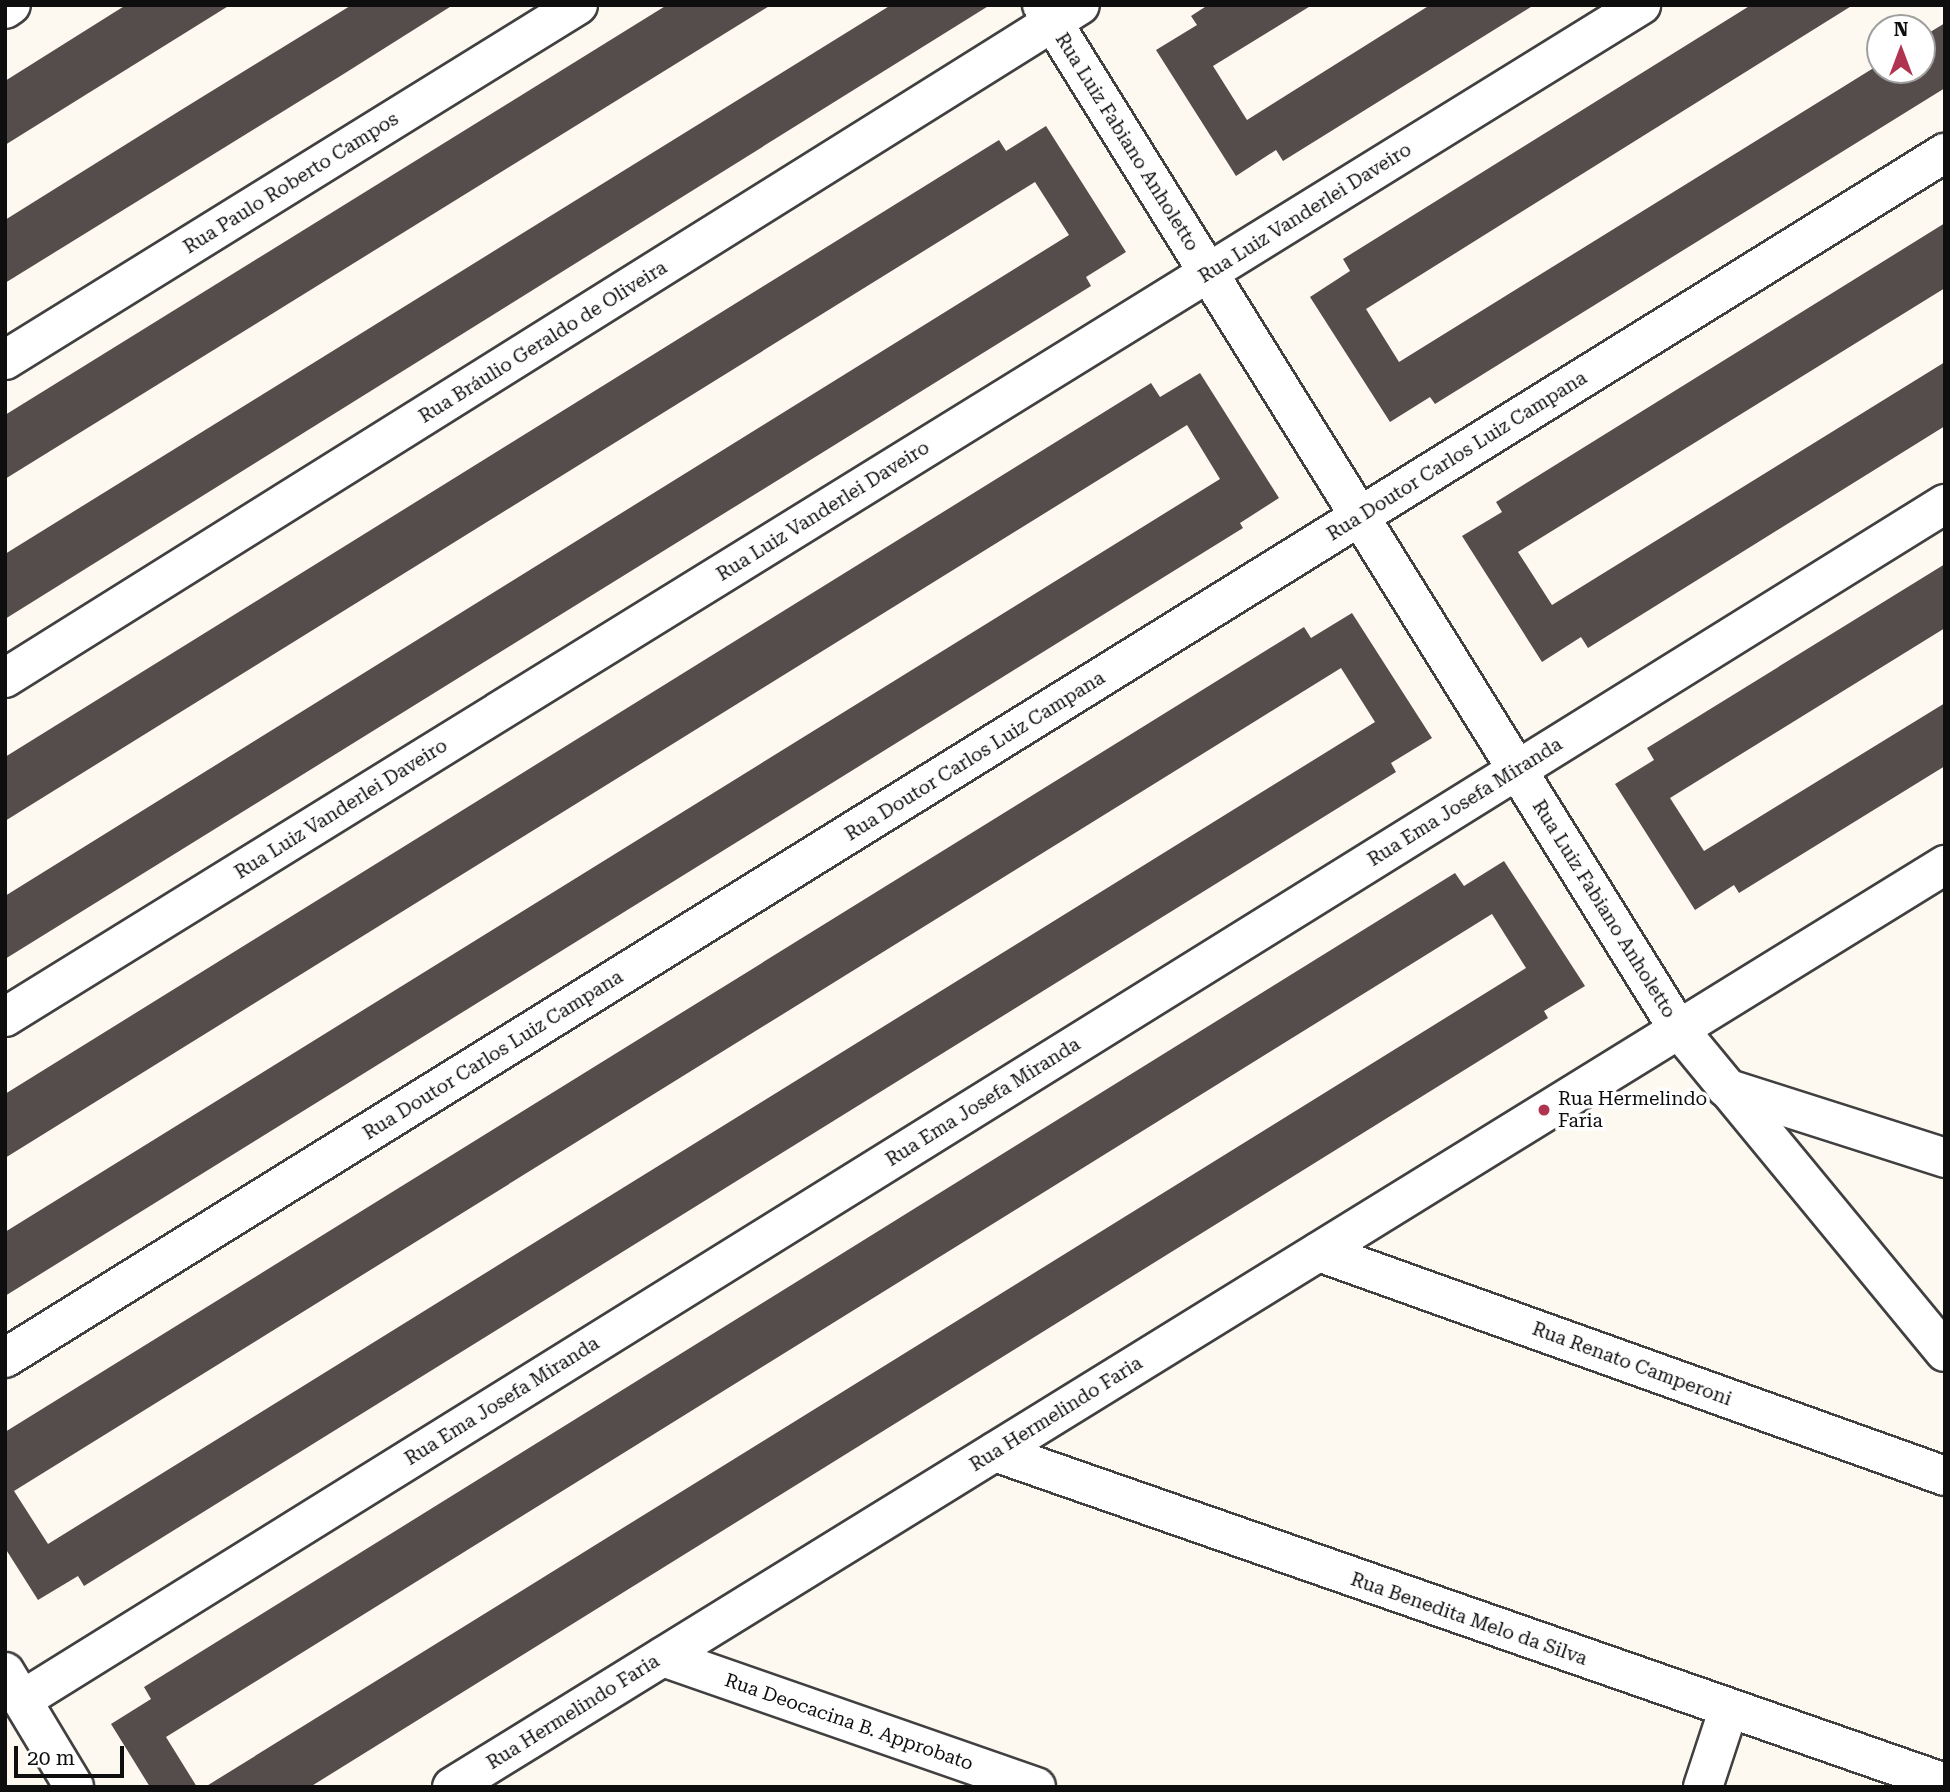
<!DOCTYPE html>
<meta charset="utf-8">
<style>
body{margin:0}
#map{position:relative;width:1950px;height:1792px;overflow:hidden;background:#fdf8f0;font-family:"Roboto Serif",serif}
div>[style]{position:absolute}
.building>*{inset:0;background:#554d4b}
.roads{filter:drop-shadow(2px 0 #414141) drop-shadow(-2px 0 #414141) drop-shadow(0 2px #414141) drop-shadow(0 -2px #414141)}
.minor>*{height:38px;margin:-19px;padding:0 19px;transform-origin:19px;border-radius:19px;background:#fff}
.dots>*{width:19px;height:19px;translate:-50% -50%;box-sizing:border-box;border:4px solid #fff;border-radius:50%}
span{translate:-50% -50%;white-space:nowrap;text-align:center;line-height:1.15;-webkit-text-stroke:7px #fff;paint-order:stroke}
.street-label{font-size:19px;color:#0e0e0e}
.poi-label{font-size:19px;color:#0e0e0e}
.left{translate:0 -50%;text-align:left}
.frame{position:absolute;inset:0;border:7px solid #0e0e0e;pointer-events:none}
.north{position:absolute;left:1866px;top:14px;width:70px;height:70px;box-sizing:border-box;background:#fff;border:2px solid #9f9f9f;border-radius:50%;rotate:0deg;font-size:19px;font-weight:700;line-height:28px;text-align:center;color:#0e0e0e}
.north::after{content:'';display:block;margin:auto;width:24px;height:32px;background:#af344f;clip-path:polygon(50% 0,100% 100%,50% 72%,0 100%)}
.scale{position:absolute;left:14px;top:1746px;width:110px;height:32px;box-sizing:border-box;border:4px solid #0e0e0e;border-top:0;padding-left:9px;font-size:21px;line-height:24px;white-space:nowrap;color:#0e0e0e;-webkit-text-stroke:5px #fff;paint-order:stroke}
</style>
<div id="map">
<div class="building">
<i style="clip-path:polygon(126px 5px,230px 5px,5px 145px,5px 81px)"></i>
<i style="clip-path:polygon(453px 5px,342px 75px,5px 283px,5px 220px,181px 110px,350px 6px)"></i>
<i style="clip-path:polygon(667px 5px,771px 5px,5px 479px,5px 415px)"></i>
<i style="clip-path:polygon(891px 5px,990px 5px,5px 619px,5px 554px)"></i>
<i style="clip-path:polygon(1208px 5px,1312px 5px,1213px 66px,1247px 120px,1430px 5px,1534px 5px,1283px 161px,1276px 150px,1236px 176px,1156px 50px,1197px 25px,1191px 16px)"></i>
<i style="clip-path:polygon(1751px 5px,1853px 5px,1366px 309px,1399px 362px,1880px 64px,1880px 70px,1922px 70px,1922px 37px,1945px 23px,1945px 88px,1435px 404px,1430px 397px,1390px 422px,1310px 297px,1350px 271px,1343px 259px)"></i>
<i style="clip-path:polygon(1046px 126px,1126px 252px,1086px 277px,1091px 286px,5px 959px,5px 896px,1069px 235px,1035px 182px,5px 821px,5px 757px,999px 140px,1006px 151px)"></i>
<i style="clip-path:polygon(1945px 223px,1945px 288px,1518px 552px,1552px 605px,1945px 362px,1945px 426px,1588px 648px,1581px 637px,1542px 662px,1462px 536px,1502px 512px,1496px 502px)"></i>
<i style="clip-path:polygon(1200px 373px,1279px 498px,1240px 523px,1243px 528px,5px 1296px,5px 1232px,1220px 479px,1187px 425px,5px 1158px,5px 1094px,1151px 383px,1160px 397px)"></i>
<i style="clip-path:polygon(1945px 564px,1945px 628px,1670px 798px,1704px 851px,1945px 703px,1945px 766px,1739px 893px,1734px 885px,1695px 910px,1615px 784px,1654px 760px,1647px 748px)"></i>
<i style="clip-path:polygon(evenodd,1352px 613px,1432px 738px,1391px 763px,1396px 772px,84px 1586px,78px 1576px,38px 1600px,5px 1548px,5px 1432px,1283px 640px,1304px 627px,1311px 638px,1352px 613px,1341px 668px,1375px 722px,48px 1544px,14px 1491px,1341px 668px)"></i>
<i style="clip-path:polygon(1504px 861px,1585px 986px,1544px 1011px,1548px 1018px,310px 1787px,205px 1787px,1526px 968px,1492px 914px,166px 1737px,197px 1787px,150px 1787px,111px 1724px,151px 1699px,144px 1687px,1455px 873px,1464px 886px)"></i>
</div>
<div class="roads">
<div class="minor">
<i style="left:1042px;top:5px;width:1203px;rotate:58.15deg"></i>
<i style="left:1677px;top:1027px;width:421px;rotate:50.5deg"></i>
<i style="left:5px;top:9px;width:7px;rotate:-34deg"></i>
<i style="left:5px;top:360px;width:674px;rotate:-31.78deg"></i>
<i style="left:5px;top:678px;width:1268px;rotate:-32.05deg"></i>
<i style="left:5px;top:1017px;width:1924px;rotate:-31.74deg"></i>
<i style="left:1726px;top:1088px;width:230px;rotate:17.7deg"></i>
<i style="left:1319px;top:1252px;width:665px;rotate:19.69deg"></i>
<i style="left:5px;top:1358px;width:2284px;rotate:-31.85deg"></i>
<i style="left:995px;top:1452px;width:1006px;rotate:19.21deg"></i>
<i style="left:663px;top:1657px;width:395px;rotate:19.2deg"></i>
<i style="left:5px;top:1672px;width:134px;rotate:59deg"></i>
<i style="left:22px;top:1700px;width:2265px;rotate:-31.88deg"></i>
<i style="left:452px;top:1787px;width:1755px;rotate:-31.7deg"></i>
<i style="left:1703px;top:1787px;width:80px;rotate:-71.8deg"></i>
</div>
</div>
<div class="dots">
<i style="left:1544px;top:1110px;background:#af344f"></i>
</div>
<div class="street-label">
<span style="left:1127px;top:142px;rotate:58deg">Rua Luiz Fabiano Anholetto</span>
<span style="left:291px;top:183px;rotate:-32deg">Rua Paulo Roberto Campos</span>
<span style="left:1305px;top:213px;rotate:-32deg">Rua Luiz Vanderlei Daveiro</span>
<span style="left:543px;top:342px;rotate:-32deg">Rua Bráulio Geraldo de Oliveira</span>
<span style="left:1457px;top:456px;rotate:-32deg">Rua Doutor Carlos Luiz Campana</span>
<span style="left:823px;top:511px;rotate:-32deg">Rua Luiz Vanderlei Daveiro</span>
<span style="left:975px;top:756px;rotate:-32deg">Rua Doutor Carlos Luiz Campana</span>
<span style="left:1465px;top:802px;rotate:-32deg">Rua Ema Josefa Miranda</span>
<span style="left:341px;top:809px;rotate:-32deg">Rua Luiz Vanderlei Daveiro</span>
<span style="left:1604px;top:909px;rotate:58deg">Rua Luiz Fabiano Anholetto</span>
<span style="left:493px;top:1055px;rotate:-32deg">Rua Doutor Carlos Luiz Campana</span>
<span style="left:983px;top:1102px;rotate:-32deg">Rua Ema Josefa Miranda</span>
<span style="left:1632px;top:1364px;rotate:20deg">Rua Renato Camperoni</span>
<span style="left:502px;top:1401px;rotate:-32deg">Rua Ema Josefa Miranda</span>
<span style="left:1056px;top:1414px;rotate:-32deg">Rua Hermelindo Faria</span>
<span style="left:1469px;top:1619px;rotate:19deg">Rua Benedita Melo da Silva</span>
<span style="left:573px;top:1712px;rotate:-32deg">Rua Hermelindo Faria</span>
<span style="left:849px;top:1722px;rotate:19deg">Rua Deocacina B. Approbato</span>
</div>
<div class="poi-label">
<span class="left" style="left:1558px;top:1110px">Rua Hermelindo<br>Faria</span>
</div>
<div class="frame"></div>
<div class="north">N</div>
<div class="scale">20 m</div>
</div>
